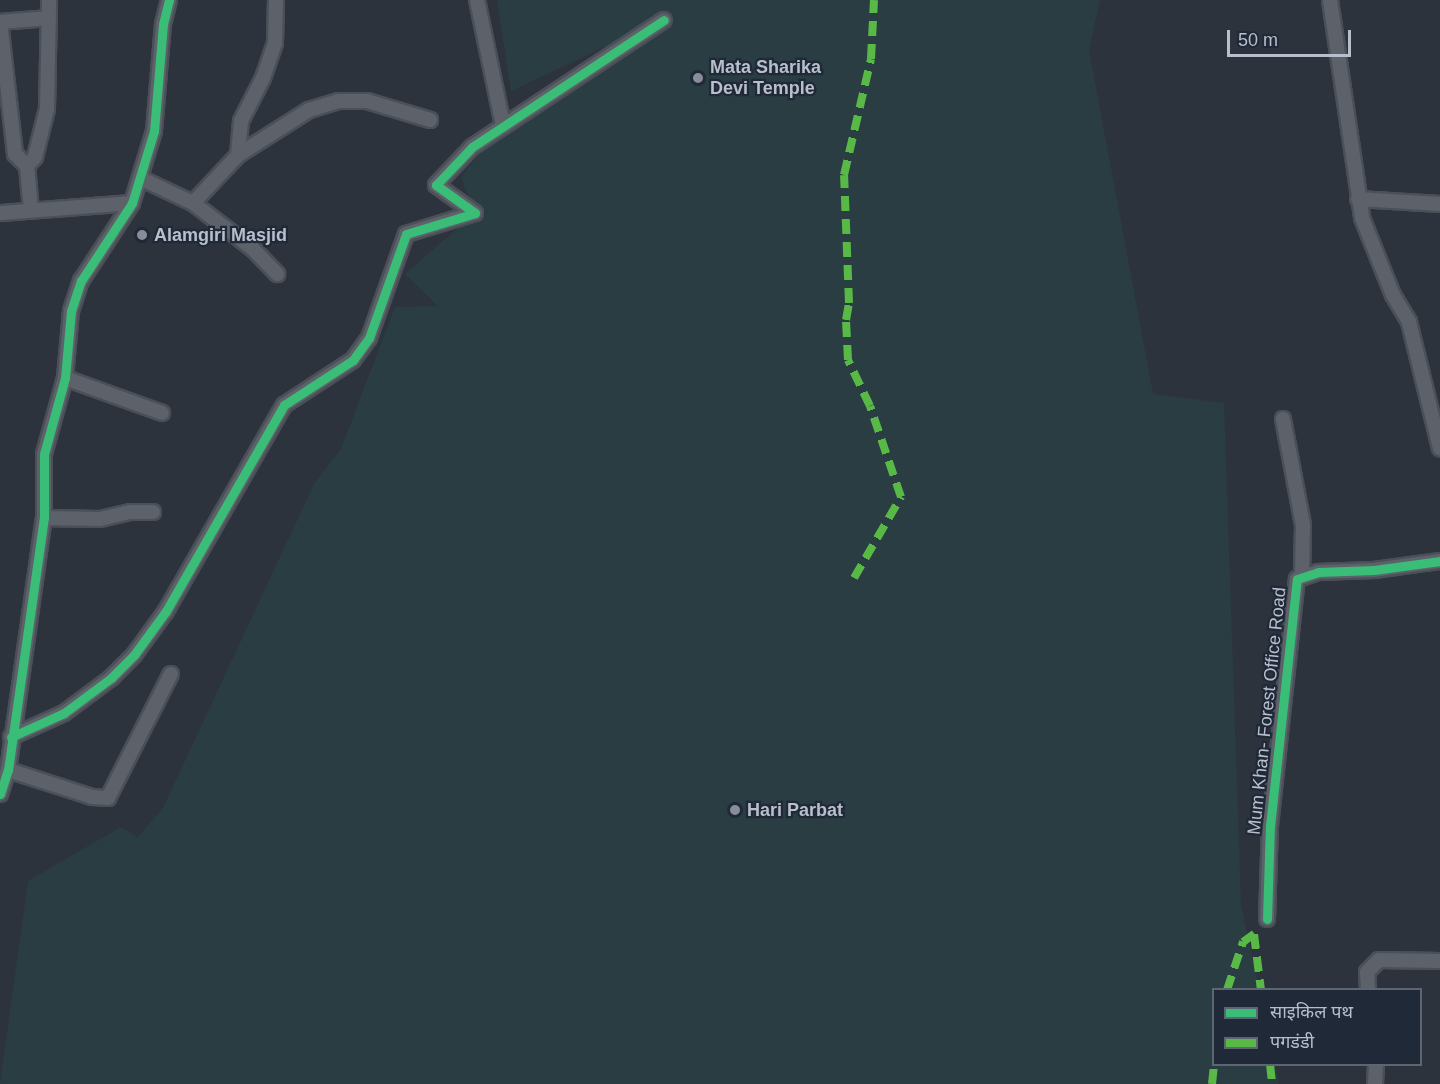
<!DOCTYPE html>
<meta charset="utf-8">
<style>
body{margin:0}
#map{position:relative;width:1440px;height:1084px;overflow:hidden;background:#2d333d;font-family:Arial,"Noto Sans Devanagari",sans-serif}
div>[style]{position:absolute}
.green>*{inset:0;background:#2a3d42}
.roads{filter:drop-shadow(2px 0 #4b4f57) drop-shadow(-2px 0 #4b4f57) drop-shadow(0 2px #4b4f57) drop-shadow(0 -2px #4b4f57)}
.street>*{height:14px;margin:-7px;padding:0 7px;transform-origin:7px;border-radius:7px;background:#5d626a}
.quiet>*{height:8px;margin-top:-4px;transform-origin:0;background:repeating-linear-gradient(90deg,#58b947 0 15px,transparent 0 23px)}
.cycleway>*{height:9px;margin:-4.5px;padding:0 4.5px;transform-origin:4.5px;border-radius:4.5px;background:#3abd76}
.dots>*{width:16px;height:16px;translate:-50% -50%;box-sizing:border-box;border:3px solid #202938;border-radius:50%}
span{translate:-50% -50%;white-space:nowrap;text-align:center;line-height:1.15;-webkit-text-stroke:4.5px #202938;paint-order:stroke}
.poi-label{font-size:18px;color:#b8bfcc;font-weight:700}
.left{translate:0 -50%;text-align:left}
.street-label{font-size:18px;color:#b8bfcc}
.legend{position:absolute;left:1212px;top:988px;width:210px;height:78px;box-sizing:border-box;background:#202938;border:2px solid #5d6573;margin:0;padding:8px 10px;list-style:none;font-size:18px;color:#b8bfcc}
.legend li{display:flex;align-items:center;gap:12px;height:30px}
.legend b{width:30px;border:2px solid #5d6573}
.scale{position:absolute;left:1227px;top:30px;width:124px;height:27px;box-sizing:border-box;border:3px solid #b8bfcc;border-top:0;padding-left:8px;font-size:18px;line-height:21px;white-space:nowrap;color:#b8bfcc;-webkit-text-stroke:4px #202938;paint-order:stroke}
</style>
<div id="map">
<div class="green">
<i style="clip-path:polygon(497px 0,1100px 0,1089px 50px,1153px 394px,1224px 403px,1241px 905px,1259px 989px,1214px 990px,1214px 1064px,1275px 1065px,1279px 1084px,0 1084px,28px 881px,121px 827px,138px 837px,163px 808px,314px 484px,341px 449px,395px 307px,438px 306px,405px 274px,475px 213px,461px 177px,503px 126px,658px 22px,511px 91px)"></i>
</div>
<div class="roads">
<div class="street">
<i style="left:477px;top:0;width:129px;rotate:78.3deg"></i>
<i style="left:1330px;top:0;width:220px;rotate:81.6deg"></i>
<i style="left:1362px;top:218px;width:83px;rotate:68.1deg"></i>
<i style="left:1393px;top:295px;width:31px;rotate:59deg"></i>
<i style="left:1409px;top:322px;width:130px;rotate:76.2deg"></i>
<i style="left:0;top:22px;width:133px;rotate:83.5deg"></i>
<i style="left:15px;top:154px;width:17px;rotate:45deg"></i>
<i style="left:0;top:22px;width:49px;rotate:-4.7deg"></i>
<i style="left:238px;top:155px;width:34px;rotate:-85deg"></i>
<i style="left:241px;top:121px;width:48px;rotate:-62.9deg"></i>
<i style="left:263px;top:78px;width:37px;rotate:-71deg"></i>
<i style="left:275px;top:43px;width:43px;rotate:-88.7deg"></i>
<i style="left:140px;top:178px;width:59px;rotate:25.3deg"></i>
<i style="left:193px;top:203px;width:76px;rotate:37.5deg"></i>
<i style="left:253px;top:249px;width:35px;rotate:46deg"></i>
<i style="left:1358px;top:199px;width:82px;rotate:3.5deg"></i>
<i style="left:193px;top:203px;width:66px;rotate:-46.8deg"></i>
<i style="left:238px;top:155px;width:84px;rotate:-32.4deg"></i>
<i style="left:309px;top:110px;width:31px;rotate:-17deg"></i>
<i style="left:339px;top:101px;width:28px"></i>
<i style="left:367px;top:101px;width:66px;rotate:16.8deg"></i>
<i style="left:31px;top:210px;width:44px;rotate:-95.2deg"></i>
<i style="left:27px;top:166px;width:12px;rotate:-48deg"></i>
<i style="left:35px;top:157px;width:49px;rotate:-76deg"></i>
<i style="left:47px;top:109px;width:109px;rotate:-88.9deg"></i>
<i style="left:0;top:213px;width:132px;rotate:-4.3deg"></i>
<i style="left:65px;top:378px;width:103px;rotate:19.8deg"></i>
<i style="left:1283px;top:419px;width:108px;rotate:79.3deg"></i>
<i style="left:1303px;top:525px;width:50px;rotate:91.1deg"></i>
<i style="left:44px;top:518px;width:56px;rotate:1deg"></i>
<i style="left:100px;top:519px;width:31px;rotate:-13deg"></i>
<i style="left:130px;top:512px;width:23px"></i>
<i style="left:11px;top:737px;width:58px;rotate:-24.4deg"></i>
<i style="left:64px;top:713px;width:59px;rotate:-36.7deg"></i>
<i style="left:111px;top:678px;width:33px;rotate:-45deg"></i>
<i style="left:134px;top:655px;width:54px;rotate:-54deg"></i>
<i style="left:166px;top:611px;width:237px;rotate:-60.2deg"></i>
<i style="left:284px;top:405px;width:82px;rotate:-33.1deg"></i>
<i style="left:353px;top:360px;width:27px;rotate:-54deg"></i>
<i style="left:369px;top:338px;width:110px;rotate:-70.4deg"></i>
<i style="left:406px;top:234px;width:72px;rotate:-16.9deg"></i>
<i style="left:475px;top:213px;width:48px;rotate:-144.3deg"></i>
<i style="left:436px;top:185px;width:52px;rotate:-46.5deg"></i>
<i style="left:472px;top:147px;width:230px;rotate:-33.5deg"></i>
<i style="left:8px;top:770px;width:88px;rotate:17.8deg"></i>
<i style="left:92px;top:797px;width:16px;rotate:4deg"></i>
<i style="left:108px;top:798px;width:139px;rotate:-63.1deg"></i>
<i style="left:0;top:794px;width:25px;rotate:-72deg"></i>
<i style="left:8px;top:770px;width:255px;rotate:-81.9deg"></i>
<i style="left:44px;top:518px;width:64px;rotate:-90deg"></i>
<i style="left:44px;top:454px;width:79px;rotate:-74.6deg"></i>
<i style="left:65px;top:378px;width:67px;rotate:-84.9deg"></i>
<i style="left:71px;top:311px;width:32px;rotate:-72deg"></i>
<i style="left:81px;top:281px;width:93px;rotate:-56.8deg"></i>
<i style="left:132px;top:203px;width:75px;rotate:-73deg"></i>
<i style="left:154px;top:131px;width:107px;rotate:-85.2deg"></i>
<i style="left:163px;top:24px;width:25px;rotate:-76deg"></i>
<i style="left:1267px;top:919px;width:93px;rotate:-88.2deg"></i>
<i style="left:1270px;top:826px;width:248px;rotate:-83.8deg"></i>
<i style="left:1297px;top:579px;width:22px;rotate:-18deg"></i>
<i style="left:1318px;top:572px;width:56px;rotate:-2deg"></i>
<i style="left:1374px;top:570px;width:67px;rotate:-7.8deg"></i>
<i style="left:1368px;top:990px;width:18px;rotate:-93deg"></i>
<i style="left:1367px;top:972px;width:17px;rotate:-45deg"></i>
<i style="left:1379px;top:960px;width:61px;rotate:0.9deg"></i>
<i style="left:1375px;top:1084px;width:20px;rotate:-87deg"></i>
</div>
</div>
<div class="quiet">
<i style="left:854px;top:578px;width:94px;rotate:-59.9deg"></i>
<i style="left:901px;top:497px;width:96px;rotate:-108.8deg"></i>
<i style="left:870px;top:406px;width:51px;rotate:-115.6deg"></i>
<i style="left:848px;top:360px;width:40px;rotate:-92.9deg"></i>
<i style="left:846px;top:320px;width:17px;rotate:-80deg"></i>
<i style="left:849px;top:303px;width:128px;rotate:-92.2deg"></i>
<i style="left:844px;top:175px;width:119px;rotate:-76.9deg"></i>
<i style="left:871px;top:59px;width:59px;rotate:-87.1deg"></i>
<i style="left:1227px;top:990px;width:51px;rotate:-71.6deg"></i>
<i style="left:1243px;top:942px;width:14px;rotate:-36deg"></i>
<i style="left:1254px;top:934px;width:56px;rotate:82.9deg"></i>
<i style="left:1270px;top:1064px;width:20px;rotate:84deg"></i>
<i style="left:1212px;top:1084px;width:20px;rotate:-84deg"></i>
</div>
<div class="cycleway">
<i style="left:11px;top:737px;width:58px;rotate:-24.4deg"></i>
<i style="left:64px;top:713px;width:59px;rotate:-36.7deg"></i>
<i style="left:111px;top:678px;width:33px;rotate:-45deg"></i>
<i style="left:134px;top:655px;width:54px;rotate:-54deg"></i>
<i style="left:166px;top:611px;width:237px;rotate:-60.2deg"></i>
<i style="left:284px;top:405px;width:82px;rotate:-33.1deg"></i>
<i style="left:353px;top:360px;width:27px;rotate:-54deg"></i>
<i style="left:369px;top:338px;width:110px;rotate:-70.4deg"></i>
<i style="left:406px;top:234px;width:72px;rotate:-16.9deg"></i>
<i style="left:475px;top:213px;width:48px;rotate:-144.3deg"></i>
<i style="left:436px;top:185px;width:52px;rotate:-46.5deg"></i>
<i style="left:472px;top:147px;width:230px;rotate:-33.5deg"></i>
<i style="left:0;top:794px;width:25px;rotate:-72deg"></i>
<i style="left:8px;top:770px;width:255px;rotate:-81.9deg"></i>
<i style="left:44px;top:518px;width:64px;rotate:-90deg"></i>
<i style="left:44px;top:454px;width:79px;rotate:-74.6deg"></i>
<i style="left:65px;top:378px;width:67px;rotate:-84.9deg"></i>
<i style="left:71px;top:311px;width:32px;rotate:-72deg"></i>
<i style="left:81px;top:281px;width:93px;rotate:-56.8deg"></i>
<i style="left:132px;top:203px;width:75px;rotate:-73deg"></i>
<i style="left:154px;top:131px;width:107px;rotate:-85.2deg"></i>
<i style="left:163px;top:24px;width:25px;rotate:-76deg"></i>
<i style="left:1267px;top:919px;width:93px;rotate:-88.2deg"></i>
<i style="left:1270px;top:826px;width:248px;rotate:-83.8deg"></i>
<i style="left:1297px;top:579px;width:22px;rotate:-18deg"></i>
<i style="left:1318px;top:572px;width:56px;rotate:-2deg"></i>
<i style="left:1374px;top:570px;width:67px;rotate:-7.8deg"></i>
</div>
<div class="dots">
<i style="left:698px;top:78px;background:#878e9a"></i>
<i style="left:142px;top:235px;background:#878e9a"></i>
<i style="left:735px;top:810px;background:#878e9a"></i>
</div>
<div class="poi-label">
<span class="left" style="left:710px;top:78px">Mata Sharika<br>Devi Temple</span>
<span class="left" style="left:154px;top:235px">Alamgiri Masjid</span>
<span class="left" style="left:747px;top:810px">Hari Parbat</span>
</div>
<div class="street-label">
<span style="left:1267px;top:711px;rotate:-84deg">Mum Khan- Forest Office Road</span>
</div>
<ul class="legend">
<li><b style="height:8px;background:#3abd76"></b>साइकिल पथ</li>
<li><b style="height:8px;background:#58b947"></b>पगडंडी</li>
</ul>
<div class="scale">50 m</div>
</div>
